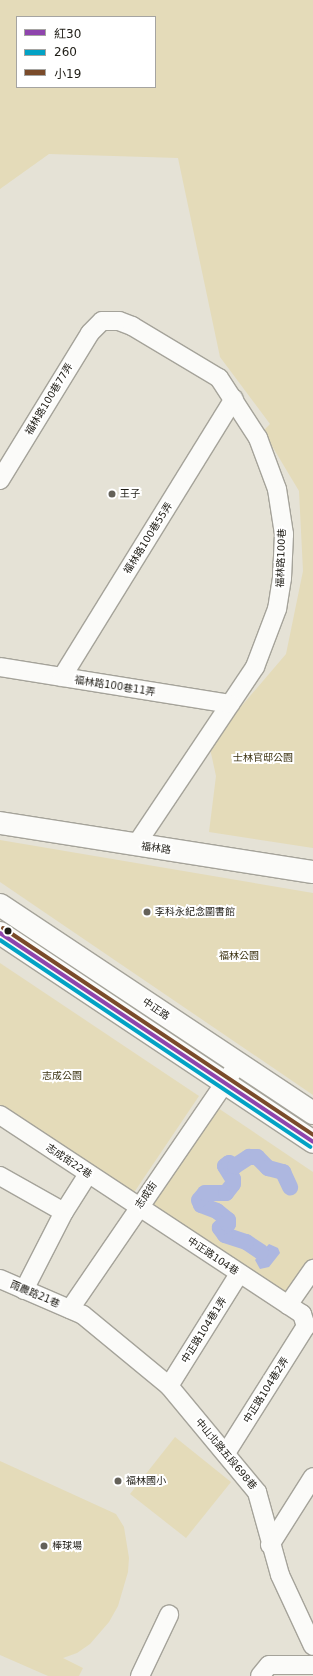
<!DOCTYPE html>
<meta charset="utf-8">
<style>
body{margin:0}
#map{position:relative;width:313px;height:1676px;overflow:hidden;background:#e5e2d6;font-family:"DejaVu Sans","Noto Sans TC",sans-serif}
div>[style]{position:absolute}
.green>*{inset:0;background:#e4dbb9}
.water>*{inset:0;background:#adb7e0}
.canal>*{height:16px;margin:-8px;padding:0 8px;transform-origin:8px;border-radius:8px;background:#adb7e0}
.roads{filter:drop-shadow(1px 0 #a5a39a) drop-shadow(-1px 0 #a5a39a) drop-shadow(0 1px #a5a39a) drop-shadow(0 -1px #a5a39a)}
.minor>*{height:18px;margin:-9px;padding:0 9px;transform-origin:9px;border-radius:9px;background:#fbfbf9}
.major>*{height:22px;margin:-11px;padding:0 11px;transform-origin:11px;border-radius:11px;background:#fbfbf9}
.bus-1>*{height:4px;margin:-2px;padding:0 2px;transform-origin:2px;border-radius:2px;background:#8e44ad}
.bus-2>*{height:4px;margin:-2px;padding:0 2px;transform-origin:2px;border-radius:2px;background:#02a2c5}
.bus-3>*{height:4px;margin:-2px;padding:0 2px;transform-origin:2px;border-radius:2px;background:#7a4b2a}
.dots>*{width:11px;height:11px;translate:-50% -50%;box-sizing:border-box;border:2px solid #fff;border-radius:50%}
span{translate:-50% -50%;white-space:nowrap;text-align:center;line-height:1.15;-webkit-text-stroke:4px #fff;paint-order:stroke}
.street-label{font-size:10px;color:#1e1c15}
.poi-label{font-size:10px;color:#1e1c15}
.left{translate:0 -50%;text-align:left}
.park-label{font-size:10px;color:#3c3312}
.legend{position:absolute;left:16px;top:16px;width:140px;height:72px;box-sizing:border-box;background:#fff;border:1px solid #a5a4a1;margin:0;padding:5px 7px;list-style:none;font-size:12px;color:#1e1c15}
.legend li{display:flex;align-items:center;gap:8px;height:20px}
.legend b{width:20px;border:1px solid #a5a4a1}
</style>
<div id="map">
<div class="green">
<i style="clip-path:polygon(evenodd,0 0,313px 0,313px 848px,209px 832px,216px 776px,209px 744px,286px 654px,303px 571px,299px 491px,263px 431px,270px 424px,220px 357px,178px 158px,49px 154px,0 189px,0 0,17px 17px,155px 17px,155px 87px,17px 87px,17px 17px)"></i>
<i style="clip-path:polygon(0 840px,313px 893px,313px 1095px,0 882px)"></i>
<i style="clip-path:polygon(0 963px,199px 1096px,133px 1194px,0 1106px)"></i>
<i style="clip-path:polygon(218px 1108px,313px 1172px,313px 1259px,287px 1298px,151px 1206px)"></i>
<i style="clip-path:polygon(175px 1437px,231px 1482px,186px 1538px,130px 1494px)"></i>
<i style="clip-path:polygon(0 1461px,116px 1514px,124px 1527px,129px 1558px,128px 1572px,118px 1606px,109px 1622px,90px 1644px,77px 1653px,63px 1658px,83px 1668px,79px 1676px,48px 1676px,0 1655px)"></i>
</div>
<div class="water">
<i style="clip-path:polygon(269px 1244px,278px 1248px,280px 1253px,269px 1267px,260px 1269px,255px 1260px)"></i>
</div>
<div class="canal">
<i style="left:261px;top:1252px;width:18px;rotate:-146deg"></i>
<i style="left:246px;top:1242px;width:22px;rotate:-162deg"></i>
<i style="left:225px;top:1235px;width:9px;rotate:-126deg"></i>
<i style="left:220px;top:1228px;width:9px;rotate:-27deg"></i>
<i style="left:228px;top:1224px;width:4px;rotate:-90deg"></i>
<i style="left:228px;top:1220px;width:14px;rotate:-141deg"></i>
<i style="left:217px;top:1211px;width:17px;rotate:-159deg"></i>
<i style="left:201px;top:1205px;width:5px;rotate:-112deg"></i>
<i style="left:199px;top:1200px;width:9px;rotate:-49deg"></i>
<i style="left:205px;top:1193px;width:21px"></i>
<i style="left:226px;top:1193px;width:11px;rotate:-52deg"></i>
<i style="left:233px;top:1184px;width:5px;rotate:-90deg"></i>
<i style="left:233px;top:1179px;width:15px;rotate:-122deg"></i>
<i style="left:225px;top:1166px;width:5px;rotate:-37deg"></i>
<i style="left:229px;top:1163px;width:7px;rotate:27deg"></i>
<i style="left:235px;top:1166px;width:17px;rotate:-33deg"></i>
<i style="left:249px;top:1157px;width:8px"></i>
<i style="left:257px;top:1157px;width:16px;rotate:45deg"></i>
<i style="left:268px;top:1168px;width:16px;rotate:15deg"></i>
<i style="left:283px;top:1172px;width:17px;rotate:65deg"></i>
</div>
<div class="roads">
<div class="minor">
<i style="left:0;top:480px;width:172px;rotate:-58.5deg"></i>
<i style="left:90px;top:333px;width:17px;rotate:-45deg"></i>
<i style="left:102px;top:321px;width:17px"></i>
<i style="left:119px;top:321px;width:14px;rotate:21deg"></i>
<i style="left:132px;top:326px;width:101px;rotate:30.9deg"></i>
<i style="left:219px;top:378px;width:72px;rotate:57deg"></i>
<i style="left:258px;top:438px;width:54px;rotate:69.6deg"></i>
<i style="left:277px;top:489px;width:46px;rotate:81.2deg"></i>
<i style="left:284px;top:534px;width:44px;rotate:92.6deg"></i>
<i style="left:282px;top:578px;width:31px;rotate:99deg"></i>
<i style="left:277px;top:609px;width:62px;rotate:110.8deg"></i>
<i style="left:255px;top:667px;width:214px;rotate:123.8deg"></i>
<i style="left:0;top:667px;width:233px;rotate:9.1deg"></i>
<i style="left:62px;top:677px;width:327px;rotate:-58.3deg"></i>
<i style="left:0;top:1115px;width:362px;rotate:33.4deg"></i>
<i style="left:302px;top:1314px;width:13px;rotate:72deg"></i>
<i style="left:306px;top:1326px;width:150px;rotate:122.2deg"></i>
<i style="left:0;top:1176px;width:73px;rotate:29.4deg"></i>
<i style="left:0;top:1279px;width:90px;rotate:23.4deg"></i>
<i style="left:83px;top:1315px;width:112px;rotate:39.5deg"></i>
<i style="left:169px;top:1386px;width:138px;rotate:50.3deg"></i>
<i style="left:257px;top:1492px;width:86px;rotate:74.5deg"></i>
<i style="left:280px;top:1575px;width:78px;rotate:65.1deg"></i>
<i style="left:24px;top:1290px;width:88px;rotate:-62.9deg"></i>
<i style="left:64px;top:1212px;width:45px;rotate:-57.7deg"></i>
<i style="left:288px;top:1305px;width:44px;rotate:-55.2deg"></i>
<i style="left:70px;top:1309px;width:297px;rotate:-55.6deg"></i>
<i style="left:169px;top:1386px;width:132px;rotate:-58deg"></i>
<i style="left:270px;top:1545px;width:80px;rotate:-57.7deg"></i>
<i style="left:140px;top:1676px;width:68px;rotate:-64.6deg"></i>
<i style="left:260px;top:1676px;width:14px;rotate:-51deg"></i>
<i style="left:269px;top:1665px;width:44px"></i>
</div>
<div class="major">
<i style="left:0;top:823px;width:317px;rotate:8.9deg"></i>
<i style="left:0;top:905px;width:376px;rotate:33.6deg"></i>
<i style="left:0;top:933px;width:376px;rotate:33.7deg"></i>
</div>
</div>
<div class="bus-1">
<i style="left:0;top:933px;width:376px;rotate:33.7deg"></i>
</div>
<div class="bus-2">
<i style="left:0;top:940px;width:373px;rotate:33.7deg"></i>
</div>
<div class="bus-3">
<i style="left:3px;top:928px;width:373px;rotate:33.7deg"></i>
</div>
<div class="dots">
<i style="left:112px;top:494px;background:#646159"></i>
<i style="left:147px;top:912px;background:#646159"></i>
<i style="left:8px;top:931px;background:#1e1c15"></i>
<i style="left:118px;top:1481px;background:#646159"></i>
<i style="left:44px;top:1546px;background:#646159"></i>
</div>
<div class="street-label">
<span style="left:49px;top:399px;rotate:-59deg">福林路100巷77弄</span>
<span style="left:148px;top:538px;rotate:-58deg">福林路100巷55弄</span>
<span style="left:281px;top:558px;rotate:-88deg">福林路100巷</span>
<span style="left:115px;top:686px;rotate:9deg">福林路100巷11弄</span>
<span style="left:156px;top:848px;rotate:8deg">福林路</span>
<span style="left:156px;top:1009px;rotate:34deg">中正路</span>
<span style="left:69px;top:1161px;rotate:34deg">志成街22巷</span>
<span style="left:146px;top:1195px;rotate:-56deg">志成街</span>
<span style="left:213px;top:1256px;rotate:34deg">中正路104巷</span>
<span style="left:35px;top:1294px;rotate:23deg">雨農路21巷</span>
<span style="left:204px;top:1330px;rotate:-58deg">中正路104巷1弄</span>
<span style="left:266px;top:1390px;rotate:-58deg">中正路104巷2弄</span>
<span style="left:226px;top:1454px;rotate:50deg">中山北路五段698巷</span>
</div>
<div class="poi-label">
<span class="left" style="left:120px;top:494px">王子</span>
<span class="left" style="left:155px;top:912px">李科永紀念圖書館</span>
<span class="left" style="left:126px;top:1481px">福林國小</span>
<span class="left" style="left:52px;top:1546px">棒球場</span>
</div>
<div class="park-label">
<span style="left:263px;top:758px">士林官邸公園</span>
<span style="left:239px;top:956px">福林公園</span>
<span style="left:62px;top:1076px">志成公園</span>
</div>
<ul class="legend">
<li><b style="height:5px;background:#8e44ad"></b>紅30</li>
<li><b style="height:5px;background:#02a2c5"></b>260</li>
<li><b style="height:5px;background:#7a4b2a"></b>小19</li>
</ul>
</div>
